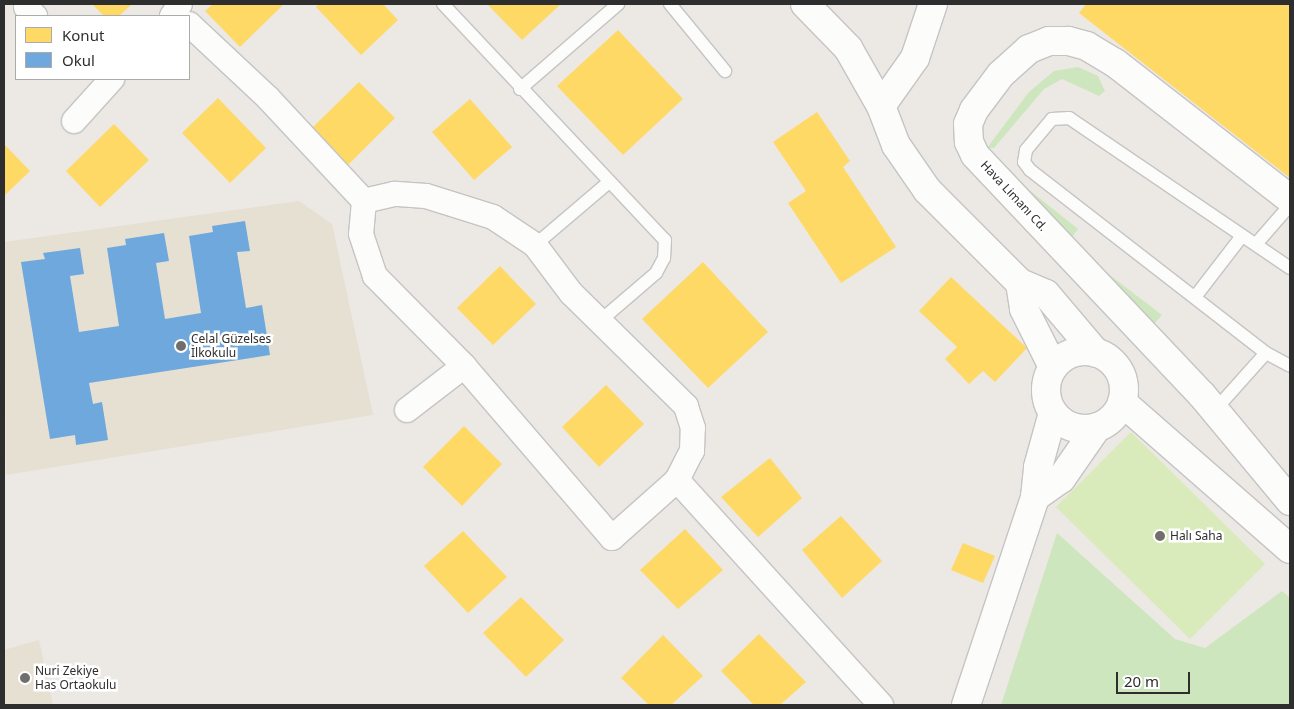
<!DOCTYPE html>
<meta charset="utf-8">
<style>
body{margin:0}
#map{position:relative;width:1294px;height:709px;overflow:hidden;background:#ece8e4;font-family:"Noto Sans",sans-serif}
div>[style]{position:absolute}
.education>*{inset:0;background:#e6e0d3}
.green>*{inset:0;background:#cee6be}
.pitch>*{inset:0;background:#d9eabb}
.homes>*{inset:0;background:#ffd966}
.schools>*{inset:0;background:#6fa8dc}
.roads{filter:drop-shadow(1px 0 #c5c4c5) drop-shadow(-1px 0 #c5c4c5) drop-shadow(0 1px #c5c4c5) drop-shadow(0 -1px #c5c4c5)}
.lane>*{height:12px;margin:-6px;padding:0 6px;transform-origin:6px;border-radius:6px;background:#fcfcfb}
.street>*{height:24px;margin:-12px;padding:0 12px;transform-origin:12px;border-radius:12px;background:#fcfcfb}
.secondary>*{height:28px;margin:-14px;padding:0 14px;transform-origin:14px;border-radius:14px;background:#fcfcfb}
.secondary>.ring{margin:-14px;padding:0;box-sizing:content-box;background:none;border:28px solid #fcfcfb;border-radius:50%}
.dots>*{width:14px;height:14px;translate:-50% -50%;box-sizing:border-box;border:2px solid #fff;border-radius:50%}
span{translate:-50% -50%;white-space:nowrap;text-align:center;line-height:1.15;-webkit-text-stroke:5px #fff;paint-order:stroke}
.street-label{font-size:12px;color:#2e2e2e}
.poi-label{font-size:12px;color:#2e2e2e}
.left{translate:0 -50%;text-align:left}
.frame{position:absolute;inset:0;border:5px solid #2e2e2e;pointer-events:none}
.legend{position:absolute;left:15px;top:15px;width:175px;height:65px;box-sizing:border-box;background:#fff;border:1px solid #ababab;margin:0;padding:6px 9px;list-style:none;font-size:15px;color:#2e2e2e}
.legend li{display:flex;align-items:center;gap:10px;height:25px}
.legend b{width:25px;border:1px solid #ababab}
.scale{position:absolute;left:1116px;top:672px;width:74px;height:22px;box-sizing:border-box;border:2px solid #2e2e2e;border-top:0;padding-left:6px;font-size:15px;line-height:18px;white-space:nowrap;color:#2e2e2e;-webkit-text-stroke:4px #fff;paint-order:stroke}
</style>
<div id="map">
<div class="education">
<i style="clip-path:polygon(299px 201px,332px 224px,373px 415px,6px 475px,4px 242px)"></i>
<i style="clip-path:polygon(39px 640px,53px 705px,4px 705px,4px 650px)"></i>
</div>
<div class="green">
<i style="clip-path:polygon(1078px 67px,1098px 76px,1105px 91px,1099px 96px,1062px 79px,1044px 89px,994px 148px,987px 148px,1029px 92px,1054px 71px)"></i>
<i style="clip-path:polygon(1028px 189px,1078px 229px,1072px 237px)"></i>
<i style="clip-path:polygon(1107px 273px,1162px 315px,1153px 325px)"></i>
<i style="clip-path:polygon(1057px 533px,1175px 639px,1205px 648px,1282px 591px,1290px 598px,1290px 705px,1001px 705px)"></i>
</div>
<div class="pitch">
<i style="clip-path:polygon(1131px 432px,1265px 564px,1190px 639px,1056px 507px)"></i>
</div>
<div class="homes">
<i style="clip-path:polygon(92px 4px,132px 4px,119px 16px,104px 16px)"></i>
<i style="clip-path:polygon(213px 4px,284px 4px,240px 47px,205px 11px)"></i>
<i style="clip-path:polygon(319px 4px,383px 4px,398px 20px,361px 55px,316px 7px)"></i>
<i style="clip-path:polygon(487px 4px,561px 4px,522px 40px)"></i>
<i style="clip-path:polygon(1086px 4px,1290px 4px,1290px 178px,1079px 13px)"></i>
<i style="clip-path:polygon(618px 30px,683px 99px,623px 155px,557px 86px)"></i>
<i style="clip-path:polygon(359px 82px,395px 118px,348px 165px,312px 128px)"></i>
<i style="clip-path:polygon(218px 98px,266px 148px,230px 183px,182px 133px)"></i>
<i style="clip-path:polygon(470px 99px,512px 147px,474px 180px,432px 132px)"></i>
<i style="clip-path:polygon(817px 112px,850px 161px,843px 167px,896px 247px,841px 283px,788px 203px,806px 191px,773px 142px)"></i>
<i style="clip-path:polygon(114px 124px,149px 160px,100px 207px,66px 171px)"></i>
<i style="clip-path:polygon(4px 144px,30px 171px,4px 196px)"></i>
<i style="clip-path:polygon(703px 262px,768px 332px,708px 388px,642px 319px)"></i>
<i style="clip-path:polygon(500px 266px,536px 304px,493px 345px,457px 308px)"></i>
<i style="clip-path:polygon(951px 277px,1027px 348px,995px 382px,983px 371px,969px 384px,945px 359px,957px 347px,919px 311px)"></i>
<i style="clip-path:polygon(606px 385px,644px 424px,599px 467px,562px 427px)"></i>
<i style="clip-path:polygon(464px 426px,502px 464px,462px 506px,423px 467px)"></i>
<i style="clip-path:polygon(770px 458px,802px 498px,758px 537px,721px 497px)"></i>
<i style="clip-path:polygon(841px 516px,882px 561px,842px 598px,802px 550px)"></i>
<i style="clip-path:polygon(685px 529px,723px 570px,678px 609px,640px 570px)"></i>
<i style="clip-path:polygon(463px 531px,507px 577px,468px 613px,424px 566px)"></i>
<i style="clip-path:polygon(963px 543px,995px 556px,983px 583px,951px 570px)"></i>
<i style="clip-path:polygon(521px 597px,564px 640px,526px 677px,483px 633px)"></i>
<i style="clip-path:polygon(759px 634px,806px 682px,780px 705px,754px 705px,721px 671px)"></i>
<i style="clip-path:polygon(663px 635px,703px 676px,671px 705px,649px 705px,621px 678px)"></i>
</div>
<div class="schools">
<i style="clip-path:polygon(245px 221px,250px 251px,237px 252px,246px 308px,262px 305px,270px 355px,89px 383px,93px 404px,102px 402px,108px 440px,76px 445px,75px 435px,50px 439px,21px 262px,45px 259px,43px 253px,80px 248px,84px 274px,70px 276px,79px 332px,119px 326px,107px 248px,126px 245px,125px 239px,164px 233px,169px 261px,156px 263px,165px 319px,201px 313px,189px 236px,213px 232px,212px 226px)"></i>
</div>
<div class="roads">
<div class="lane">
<i style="left:443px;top:4px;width:324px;rotate:46.8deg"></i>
<i style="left:665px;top:240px;width:18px;rotate:93deg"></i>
<i style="left:664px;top:258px;width:17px;rotate:118deg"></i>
<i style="left:656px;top:273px;width:74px;rotate:139.4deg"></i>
<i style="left:670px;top:4px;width:87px;rotate:50.6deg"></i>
<i style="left:520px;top:89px;width:130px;rotate:-40.9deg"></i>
<i style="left:1257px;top:243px;width:50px;rotate:-49deg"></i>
<i style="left:535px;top:245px;width:97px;rotate:-40.4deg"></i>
<i style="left:1290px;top:268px;width:267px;rotate:-145.8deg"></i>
<i style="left:1069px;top:118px;width:17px;rotate:177deg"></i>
<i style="left:1052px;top:119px;width:40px;rotate:130deg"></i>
<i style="left:1026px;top:150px;width:12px;rotate:99deg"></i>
<i style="left:1024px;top:162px;width:10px;rotate:53deg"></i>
<i style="left:1030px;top:170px;width:299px;rotate:37.8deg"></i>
<i style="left:1266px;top:353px;width:27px;rotate:28deg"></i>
<i style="left:1195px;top:297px;width:77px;rotate:-52.4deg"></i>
<i style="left:1215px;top:410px;width:76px;rotate:-48.2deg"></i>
</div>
<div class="street">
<i style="left:26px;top:7px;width:13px;rotate:45deg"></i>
<i style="left:172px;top:16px;width:14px;rotate:-56deg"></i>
<i style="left:189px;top:24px;width:108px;rotate:43.1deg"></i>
<i style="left:268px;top:98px;width:141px;rotate:47deg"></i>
<i style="left:364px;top:201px;width:33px;rotate:95deg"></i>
<i style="left:361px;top:234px;width:44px;rotate:71.6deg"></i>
<i style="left:375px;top:276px;width:127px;rotate:45.3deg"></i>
<i style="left:464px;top:366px;width:227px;rotate:49.3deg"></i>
<i style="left:612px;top:538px;width:87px;rotate:-41.7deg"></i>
<i style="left:677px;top:480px;width:33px;rotate:-63deg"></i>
<i style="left:692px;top:451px;width:23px;rotate:-88deg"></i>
<i style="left:693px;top:428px;width:23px;rotate:-108deg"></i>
<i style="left:686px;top:406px;width:161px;rotate:-135.5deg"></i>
<i style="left:571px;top:293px;width:60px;rotate:-126.9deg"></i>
<i style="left:535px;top:245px;width:50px;rotate:-146.3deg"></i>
<i style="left:493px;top:217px;width:70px;rotate:-162.6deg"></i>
<i style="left:426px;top:196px;width:32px;rotate:-176deg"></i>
<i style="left:394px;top:194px;width:31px;rotate:167deg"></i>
<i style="left:74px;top:121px;width:57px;rotate:-47.9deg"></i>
<i style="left:407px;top:410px;width:72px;rotate:-37.7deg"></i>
<i style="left:677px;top:480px;width:304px;rotate:47.8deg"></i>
</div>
<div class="secondary">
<i style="left:805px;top:4px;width:62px;rotate:45.7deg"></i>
<i style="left:848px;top:48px;width:67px;rotate:60.4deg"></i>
<i style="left:881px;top:106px;width:42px;rotate:69deg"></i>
<i style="left:896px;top:145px;width:55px;rotate:55.4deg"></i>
<i style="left:927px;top:190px;width:132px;rotate:45deg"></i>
<i style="left:1020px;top:283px;width:28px;rotate:23deg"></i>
<i style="left:1046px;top:294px;width:77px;rotate:49.7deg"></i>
<i style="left:881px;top:106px;width:59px;rotate:-54.7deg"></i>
<i style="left:915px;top:58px;width:57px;rotate:-71.6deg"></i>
<i style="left:1290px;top:199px;width:222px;rotate:-142.1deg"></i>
<i style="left:1115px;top:63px;width:33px;rotate:-149deg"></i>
<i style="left:1087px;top:46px;width:20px;rotate:-165deg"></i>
<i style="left:1068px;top:41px;width:19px;rotate:180deg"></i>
<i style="left:1049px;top:41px;width:22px;rotate:158deg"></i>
<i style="left:1029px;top:49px;width:38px;rotate:138deg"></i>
<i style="left:1001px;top:74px;width:45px;rotate:126.9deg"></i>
<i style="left:974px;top:110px;width:15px;rotate:113deg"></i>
<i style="left:968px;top:124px;width:18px;rotate:87deg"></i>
<i style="left:969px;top:142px;width:14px;rotate:65deg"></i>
<i style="left:975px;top:155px;width:330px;rotate:46.6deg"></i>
<i style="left:1202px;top:395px;width:138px;rotate:50.3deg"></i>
<i style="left:1020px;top:283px;width:26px;rotate:81deg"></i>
<i style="left:1024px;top:309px;width:65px;rotate:63.4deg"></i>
<i class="ring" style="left:1046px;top:351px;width:50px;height:50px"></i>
<i style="left:1122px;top:402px;width:223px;rotate:41.2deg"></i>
<i style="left:1035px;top:497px;width:32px;rotate:-35deg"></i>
<i style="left:1061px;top:479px;width:63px;rotate:-55.3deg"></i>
<i style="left:966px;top:705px;width:219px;rotate:-71.6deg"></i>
<i style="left:1035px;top:497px;width:30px;rotate:-84deg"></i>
<i style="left:1038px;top:467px;width:56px;rotate:-74.5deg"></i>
</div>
</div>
<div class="dots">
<i style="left:181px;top:346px;background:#706f6e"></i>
<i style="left:1160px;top:536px;background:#706f6e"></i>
<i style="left:25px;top:678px;background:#706f6e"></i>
</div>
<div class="street-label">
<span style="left:1014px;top:196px;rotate:47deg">Hava Limanı Cd.</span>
</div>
<div class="poi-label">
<span class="left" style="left:191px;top:346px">Celal Güzelses<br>İlkokulu</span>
<span class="left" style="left:1170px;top:536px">Halı Saha</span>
<span class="left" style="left:35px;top:678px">Nuri Zekiye<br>Has Ortaokulu</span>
</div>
<div class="frame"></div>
<ul class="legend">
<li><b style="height:14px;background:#ffd966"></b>Konut</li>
<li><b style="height:14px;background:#6fa8dc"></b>Okul</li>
</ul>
<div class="scale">20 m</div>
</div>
